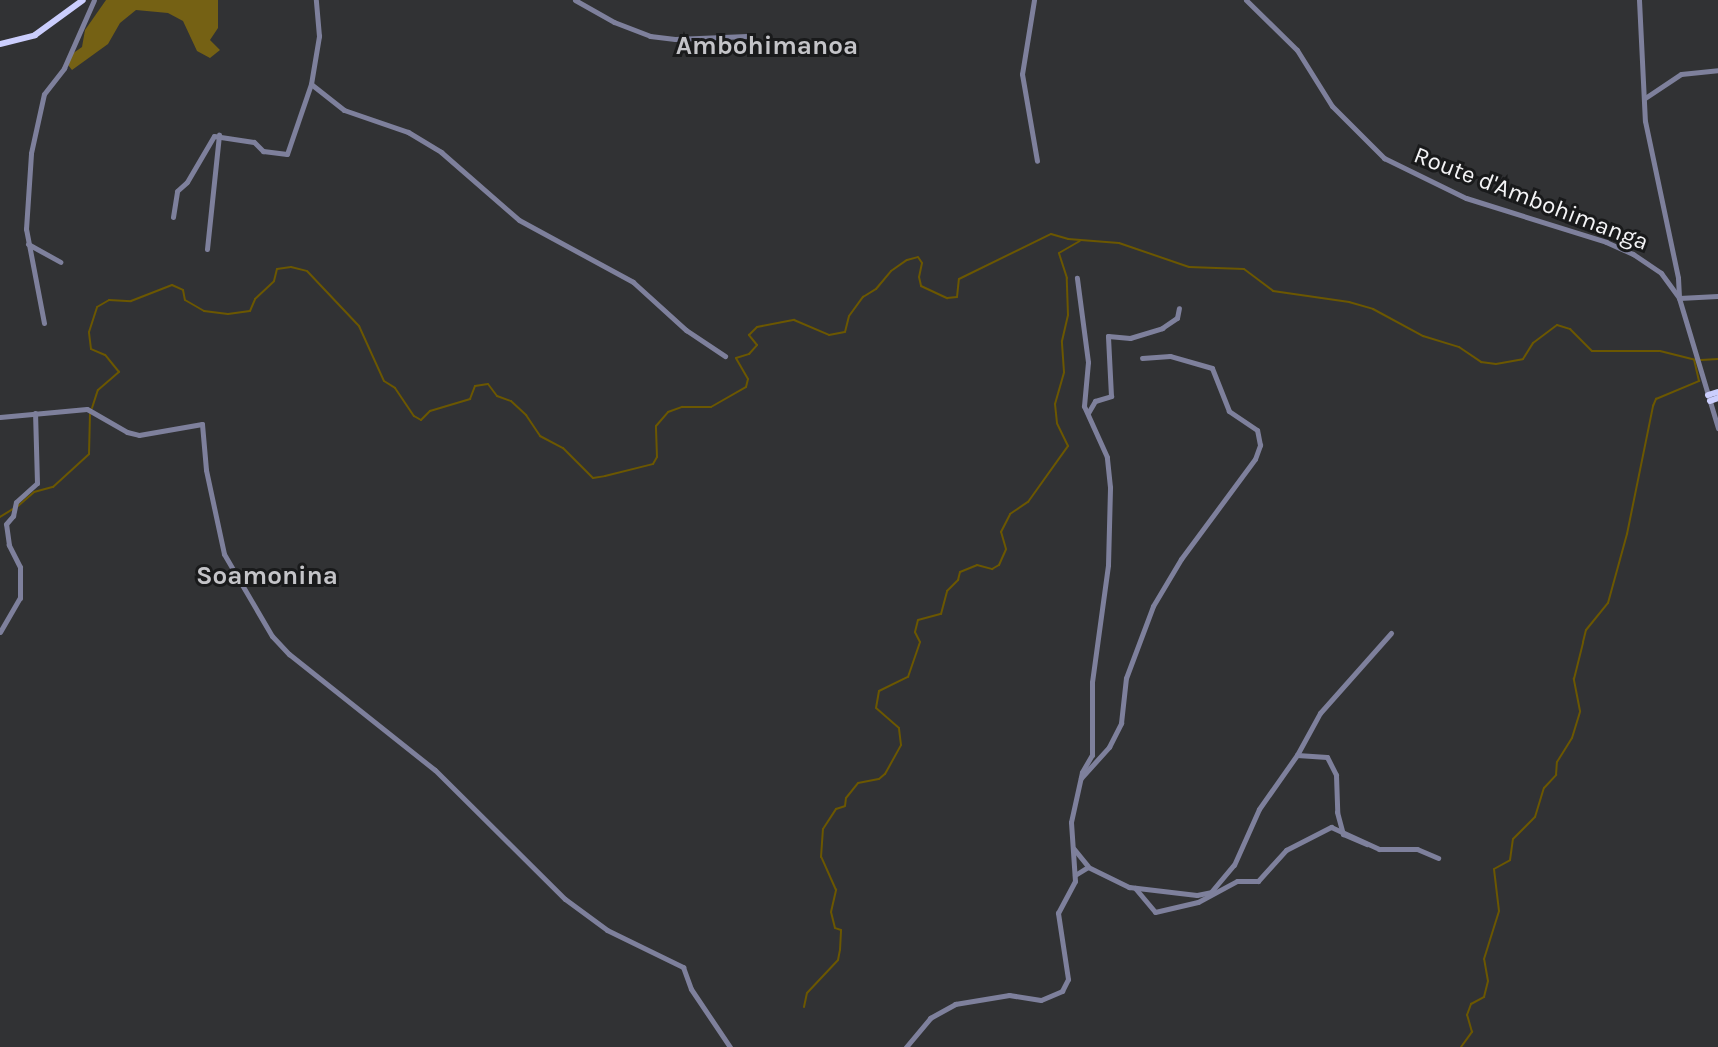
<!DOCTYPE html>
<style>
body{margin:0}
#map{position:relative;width:1718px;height:1047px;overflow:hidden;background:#313234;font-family:Karla,sans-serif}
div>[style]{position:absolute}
.forest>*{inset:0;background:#756114}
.stream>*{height:2px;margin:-1px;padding:0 1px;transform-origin:1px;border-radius:1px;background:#6b5701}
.minor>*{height:5px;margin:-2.5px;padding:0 2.5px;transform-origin:2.5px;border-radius:2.5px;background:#7e809c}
.major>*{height:6px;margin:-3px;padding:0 3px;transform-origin:3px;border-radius:3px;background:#cbcefd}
span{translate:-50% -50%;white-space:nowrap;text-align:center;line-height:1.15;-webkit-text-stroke:6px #191a1b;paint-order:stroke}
.street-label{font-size:24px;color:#f4f4f6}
.neighbourhood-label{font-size:26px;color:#c4c4c8;font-weight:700}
</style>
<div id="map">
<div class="forest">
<i style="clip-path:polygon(106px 0,218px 0,218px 28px,210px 40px,220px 50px,210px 58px,197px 51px,183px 21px,168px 13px,136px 10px,120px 23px,108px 44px,72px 70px,68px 65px,72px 54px,82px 47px,85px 30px)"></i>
</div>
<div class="stream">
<i style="left:1701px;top:360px;width:17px;rotate:-3deg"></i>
<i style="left:92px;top:408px;width:19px;rotate:-72deg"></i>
<i style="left:98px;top:390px;width:28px;rotate:-41deg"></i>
<i style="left:119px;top:372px;width:22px;rotate:-129deg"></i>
<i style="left:105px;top:355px;width:15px;rotate:-157deg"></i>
<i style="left:91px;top:349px;width:17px;rotate:-97deg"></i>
<i style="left:89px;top:332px;width:26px;rotate:-72deg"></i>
<i style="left:97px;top:307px;width:14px;rotate:-30deg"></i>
<i style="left:109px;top:300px;width:22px;rotate:3deg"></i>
<i style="left:131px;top:301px;width:44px;rotate:-21.3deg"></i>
<i style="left:172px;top:285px;width:12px;rotate:24deg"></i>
<i style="left:183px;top:290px;width:10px;rotate:79deg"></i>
<i style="left:185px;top:300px;width:22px;rotate:30deg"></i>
<i style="left:204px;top:311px;width:24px;rotate:7deg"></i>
<i style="left:228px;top:314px;width:22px;rotate:-8deg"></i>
<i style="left:250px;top:311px;width:13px;rotate:-67deg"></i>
<i style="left:255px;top:299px;width:26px;rotate:-43deg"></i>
<i style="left:274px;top:281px;width:12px;rotate:-76deg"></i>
<i style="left:277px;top:269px;width:14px;rotate:-8deg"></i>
<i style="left:291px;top:267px;width:16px;rotate:14deg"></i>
<i style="left:307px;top:271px;width:76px;rotate:46.6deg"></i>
<i style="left:359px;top:326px;width:60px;rotate:65.6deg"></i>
<i style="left:384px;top:381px;width:13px;rotate:32deg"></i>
<i style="left:395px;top:388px;width:34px;rotate:56deg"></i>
<i style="left:414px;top:416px;width:8px;rotate:30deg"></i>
<i style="left:421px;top:420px;width:13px;rotate:-45deg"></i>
<i style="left:430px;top:411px;width:42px;rotate:-16.7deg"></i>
<i style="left:470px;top:399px;width:14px;rotate:-69deg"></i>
<i style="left:475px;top:386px;width:13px;rotate:-9deg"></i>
<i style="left:488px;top:384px;width:15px;rotate:53deg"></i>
<i style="left:497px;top:396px;width:15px;rotate:20deg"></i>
<i style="left:511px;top:401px;width:21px;rotate:43deg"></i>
<i style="left:526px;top:415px;width:25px;rotate:56deg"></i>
<i style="left:540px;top:436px;width:26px;rotate:28deg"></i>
<i style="left:563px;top:448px;width:42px;rotate:45deg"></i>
<i style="left:593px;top:478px;width:12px;rotate:-9deg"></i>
<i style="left:605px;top:476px;width:49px;rotate:-14deg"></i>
<i style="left:653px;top:464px;width:8px;rotate:-60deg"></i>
<i style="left:657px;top:457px;width:31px;rotate:-92deg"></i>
<i style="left:656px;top:426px;width:18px;rotate:-49deg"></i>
<i style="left:668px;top:412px;width:15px;rotate:-20deg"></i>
<i style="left:682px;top:407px;width:29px"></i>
<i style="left:711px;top:407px;width:40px;rotate:-29.7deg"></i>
<i style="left:746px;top:387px;width:8px;rotate:-76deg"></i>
<i style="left:748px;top:379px;width:24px;rotate:-120deg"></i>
<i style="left:736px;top:358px;width:14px;rotate:-17deg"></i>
<i style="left:749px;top:354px;width:12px;rotate:-48deg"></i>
<i style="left:757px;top:345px;width:13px;rotate:-129deg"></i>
<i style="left:749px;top:335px;width:11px;rotate:-45deg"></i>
<i style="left:757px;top:327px;width:38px;rotate:-11deg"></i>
<i style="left:794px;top:320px;width:38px;rotate:23deg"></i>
<i style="left:829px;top:335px;width:16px;rotate:-11deg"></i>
<i style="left:845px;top:332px;width:16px;rotate:-76deg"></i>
<i style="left:849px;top:316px;width:24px;rotate:-54deg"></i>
<i style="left:863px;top:297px;width:15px;rotate:-32deg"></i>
<i style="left:876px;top:289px;width:23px;rotate:-50deg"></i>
<i style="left:891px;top:271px;width:19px;rotate:-35deg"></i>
<i style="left:907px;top:260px;width:11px;rotate:-15deg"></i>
<i style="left:918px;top:257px;width:7px;rotate:56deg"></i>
<i style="left:922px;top:263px;width:14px;rotate:102deg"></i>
<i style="left:919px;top:277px;width:9px;rotate:77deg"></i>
<i style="left:921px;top:286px;width:29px;rotate:25deg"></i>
<i style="left:947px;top:298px;width:10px;rotate:-6deg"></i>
<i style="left:957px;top:297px;width:18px;rotate:-84deg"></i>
<i style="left:959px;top:279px;width:102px;rotate:-26.1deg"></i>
<i style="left:1051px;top:234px;width:18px;rotate:16deg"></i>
<i style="left:1068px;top:239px;width:51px;rotate:4.5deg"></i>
<i style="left:1119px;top:243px;width:74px;rotate:18.9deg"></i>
<i style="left:1189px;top:267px;width:55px;rotate:2.1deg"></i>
<i style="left:1244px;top:269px;width:36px;rotate:37deg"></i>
<i style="left:1273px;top:291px;width:77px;rotate:8.2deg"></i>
<i style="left:1349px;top:302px;width:25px;rotate:16deg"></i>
<i style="left:1373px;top:309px;width:57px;rotate:28.4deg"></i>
<i style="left:1423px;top:336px;width:38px;rotate:17deg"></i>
<i style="left:1459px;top:347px;width:27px;rotate:34deg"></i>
<i style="left:1481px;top:362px;width:15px;rotate:8deg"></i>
<i style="left:1496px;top:364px;width:27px;rotate:-10deg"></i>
<i style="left:1523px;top:359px;width:19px;rotate:-58deg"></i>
<i style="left:1533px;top:343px;width:30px;rotate:-37deg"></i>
<i style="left:1557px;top:325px;width:14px;rotate:17deg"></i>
<i style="left:1570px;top:329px;width:31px;rotate:45deg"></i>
<i style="left:1592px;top:351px;width:68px"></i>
<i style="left:1660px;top:351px;width:36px;rotate:14deg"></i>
<i style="left:18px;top:506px;width:21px;rotate:-41deg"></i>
<i style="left:34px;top:492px;width:20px;rotate:-15deg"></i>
<i style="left:53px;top:487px;width:49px;rotate:-42.5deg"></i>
<i style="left:89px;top:454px;width:40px;rotate:-88.6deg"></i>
<i style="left:0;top:517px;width:15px;rotate:-32deg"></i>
<i style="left:804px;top:1007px;width:14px;rotate:-78deg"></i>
<i style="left:807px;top:993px;width:45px;rotate:-46.8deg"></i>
<i style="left:838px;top:960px;width:10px;rotate:-79deg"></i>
<i style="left:840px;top:950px;width:20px;rotate:-87deg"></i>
<i style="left:841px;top:930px;width:6px;rotate:-162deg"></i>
<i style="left:835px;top:928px;width:16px;rotate:-104deg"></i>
<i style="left:831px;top:912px;width:23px;rotate:-77deg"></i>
<i style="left:836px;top:890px;width:36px;rotate:-114deg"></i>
<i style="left:821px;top:857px;width:28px;rotate:-86deg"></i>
<i style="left:823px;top:829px;width:24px;rotate:-57deg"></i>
<i style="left:836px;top:809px;width:9px;rotate:-18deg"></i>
<i style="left:845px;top:806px;width:8px;rotate:-83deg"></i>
<i style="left:846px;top:798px;width:19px;rotate:-51deg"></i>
<i style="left:858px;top:783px;width:21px;rotate:-11deg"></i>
<i style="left:879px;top:779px;width:8px;rotate:-40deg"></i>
<i style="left:885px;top:774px;width:33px;rotate:-61deg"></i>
<i style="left:901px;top:745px;width:17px;rotate:-97deg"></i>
<i style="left:899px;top:728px;width:30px;rotate:-139deg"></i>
<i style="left:876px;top:708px;width:17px;rotate:-80deg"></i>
<i style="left:879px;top:691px;width:32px;rotate:-26deg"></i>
<i style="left:908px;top:677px;width:37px;rotate:-71deg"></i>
<i style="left:920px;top:642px;width:11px;rotate:-117deg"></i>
<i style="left:915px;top:632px;width:12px;rotate:-76deg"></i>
<i style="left:918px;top:620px;width:24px;rotate:-15deg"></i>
<i style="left:941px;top:614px;width:24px;rotate:-75deg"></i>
<i style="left:947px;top:591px;width:16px;rotate:-45deg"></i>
<i style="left:958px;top:580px;width:8px;rotate:-76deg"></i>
<i style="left:960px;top:572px;width:18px;rotate:-22deg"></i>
<i style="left:977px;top:565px;width:16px;rotate:15deg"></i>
<i style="left:992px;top:569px;width:8px;rotate:-30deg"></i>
<i style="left:999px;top:565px;width:17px;rotate:-66deg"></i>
<i style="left:1006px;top:549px;width:18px;rotate:-106deg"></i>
<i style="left:1001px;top:532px;width:20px;rotate:-63deg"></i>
<i style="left:1010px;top:514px;width:22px;rotate:-34deg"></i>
<i style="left:1028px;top:502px;width:69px;rotate:-54.5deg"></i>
<i style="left:1068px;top:446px;width:25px;rotate:-116deg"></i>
<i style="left:1057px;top:423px;width:19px;rotate:-96deg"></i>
<i style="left:1055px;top:404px;width:33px;rotate:-74deg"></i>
<i style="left:1064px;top:372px;width:31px;rotate:-94deg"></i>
<i style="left:1062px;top:341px;width:27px;rotate:-77deg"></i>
<i style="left:1068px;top:315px;width:37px;rotate:-92deg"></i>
<i style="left:1067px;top:278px;width:26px;rotate:-108deg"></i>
<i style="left:1059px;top:253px;width:24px;rotate:-30deg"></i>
<i style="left:1461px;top:1047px;width:19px;rotate:-54deg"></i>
<i style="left:1472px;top:1032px;width:18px;rotate:-106deg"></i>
<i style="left:1467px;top:1015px;width:12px;rotate:-70deg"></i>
<i style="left:1471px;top:1004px;width:15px;rotate:-28deg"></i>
<i style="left:1484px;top:997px;width:16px;rotate:-76deg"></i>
<i style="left:1488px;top:981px;width:22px;rotate:-100deg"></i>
<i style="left:1484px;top:959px;width:50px;rotate:-72.6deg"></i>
<i style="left:1499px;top:911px;width:42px;rotate:-96.8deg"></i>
<i style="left:1494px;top:869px;width:18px;rotate:-29deg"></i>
<i style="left:1510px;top:860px;width:21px;rotate:-82deg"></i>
<i style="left:1513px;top:839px;width:31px;rotate:-45deg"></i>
<i style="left:1535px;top:817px;width:30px;rotate:-73deg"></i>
<i style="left:1544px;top:788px;width:18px;rotate:-47deg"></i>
<i style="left:1556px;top:775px;width:13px;rotate:-86deg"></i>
<i style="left:1557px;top:762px;width:28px;rotate:-58deg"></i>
<i style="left:1572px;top:738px;width:28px;rotate:-73deg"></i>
<i style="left:1580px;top:711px;width:33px;rotate:-101deg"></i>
<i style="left:1574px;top:679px;width:38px;rotate:-76deg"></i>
<i style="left:1583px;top:642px;width:12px;rotate:-76deg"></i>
<i style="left:1586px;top:630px;width:35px;rotate:-51deg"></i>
<i style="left:1608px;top:603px;width:72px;rotate:-74.6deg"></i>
<i style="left:1627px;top:534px;width:131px;rotate:-78.5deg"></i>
<i style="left:1653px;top:406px;width:8px;rotate:-67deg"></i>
<i style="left:1656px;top:399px;width:47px;rotate:-22.7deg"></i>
<i style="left:1699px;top:381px;width:22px;rotate:-103deg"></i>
</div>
<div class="minor">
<i style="left:575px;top:0;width:45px;rotate:29.4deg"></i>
<i style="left:614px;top:22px;width:39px;rotate:21deg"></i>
<i style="left:650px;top:36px;width:25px;rotate:7deg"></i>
<i style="left:675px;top:39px;width:72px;rotate:-2.4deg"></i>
<i style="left:747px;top:36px;width:17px;rotate:33deg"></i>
<i style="left:1034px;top:0;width:75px;rotate:99.2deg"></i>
<i style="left:1022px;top:74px;width:88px;rotate:80.2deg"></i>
<i style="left:1246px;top:0;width:71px;rotate:44.4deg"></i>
<i style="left:1297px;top:50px;width:66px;rotate:58deg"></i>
<i style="left:1332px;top:106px;width:74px;rotate:45deg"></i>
<i style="left:1384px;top:158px;width:91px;rotate:26deg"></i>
<i style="left:1466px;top:198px;width:147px;rotate:17.4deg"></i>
<i style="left:1606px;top:242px;width:30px;rotate:24deg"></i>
<i style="left:1633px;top:254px;width:34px;rotate:34deg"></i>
<i style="left:1661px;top:273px;width:31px;rotate:54deg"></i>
<i style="left:1679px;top:298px;width:136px;rotate:73.3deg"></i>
<i style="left:1639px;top:0;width:121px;rotate:87.2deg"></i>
<i style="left:1645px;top:121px;width:160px;rotate:78.1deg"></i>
<i style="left:1678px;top:278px;width:20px;rotate:87deg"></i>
<i style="left:1679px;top:298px;width:39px;rotate:-3deg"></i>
<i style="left:311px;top:84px;width:42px;rotate:38.2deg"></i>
<i style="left:344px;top:110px;width:68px;rotate:19deg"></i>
<i style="left:408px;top:132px;width:39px;rotate:31deg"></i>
<i style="left:441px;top:152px;width:103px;rotate:41.1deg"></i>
<i style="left:519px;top:220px;width:130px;rotate:28.5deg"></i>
<i style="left:633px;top:282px;width:72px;rotate:42.2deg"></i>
<i style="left:686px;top:330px;width:47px;rotate:33.7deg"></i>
<i style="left:1645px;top:98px;width:43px;rotate:-33.7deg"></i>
<i style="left:1681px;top:74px;width:37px;rotate:-6deg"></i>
<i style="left:173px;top:217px;width:26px;rotate:-81deg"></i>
<i style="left:177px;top:191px;width:13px;rotate:-42deg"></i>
<i style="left:187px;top:182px;width:53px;rotate:-59.6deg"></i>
<i style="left:214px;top:136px;width:40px;rotate:8.5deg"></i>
<i style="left:254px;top:142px;width:13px;rotate:45deg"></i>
<i style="left:263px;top:151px;width:24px;rotate:7deg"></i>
<i style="left:287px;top:154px;width:74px;rotate:-71.1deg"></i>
<i style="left:311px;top:84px;width:49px;rotate:-80.5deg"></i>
<i style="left:319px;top:36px;width:36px;rotate:-95deg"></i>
<i style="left:28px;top:244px;width:37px;rotate:29deg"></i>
<i style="left:207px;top:249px;width:115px;rotate:-84deg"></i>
<i style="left:44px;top:323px;width:96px;rotate:-100.8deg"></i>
<i style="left:26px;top:229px;width:76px;rotate:-86.2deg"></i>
<i style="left:31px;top:153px;width:60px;rotate:-77.6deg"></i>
<i style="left:44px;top:94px;width:33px;rotate:-52deg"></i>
<i style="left:64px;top:68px;width:74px;rotate:-66.2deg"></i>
<i style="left:1088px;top:413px;width:14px;rotate:-60deg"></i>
<i style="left:1095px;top:401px;width:17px;rotate:-17deg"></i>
<i style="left:1111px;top:396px;width:60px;rotate:-92.9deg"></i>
<i style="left:1108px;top:336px;width:22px;rotate:5deg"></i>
<i style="left:1130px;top:338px;width:34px;rotate:-17deg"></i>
<i style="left:1162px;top:328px;width:18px;rotate:-34deg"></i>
<i style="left:1177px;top:318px;width:10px;rotate:-79deg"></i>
<i style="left:0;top:417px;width:87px;rotate:-5.3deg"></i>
<i style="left:87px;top:409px;width:46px;rotate:29.9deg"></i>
<i style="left:127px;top:432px;width:12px;rotate:14deg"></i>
<i style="left:139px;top:435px;width:64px;rotate:-9.9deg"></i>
<i style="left:202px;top:424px;width:46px;rotate:85deg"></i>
<i style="left:206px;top:470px;width:86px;rotate:77.9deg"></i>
<i style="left:224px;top:554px;width:95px;rotate:59.7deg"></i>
<i style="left:272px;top:636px;width:25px;rotate:47deg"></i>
<i style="left:289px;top:654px;width:186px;rotate:38.5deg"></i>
<i style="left:435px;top:770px;width:183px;rotate:44.8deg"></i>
<i style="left:565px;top:899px;width:52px;rotate:36.4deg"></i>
<i style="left:607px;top:930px;width:85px;rotate:26deg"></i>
<i style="left:683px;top:967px;width:23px;rotate:70deg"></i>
<i style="left:691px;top:989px;width:70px;rotate:56.1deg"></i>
<i style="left:0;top:632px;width:39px;rotate:-60deg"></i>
<i style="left:20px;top:598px;width:31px;rotate:-90deg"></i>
<i style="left:20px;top:567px;width:25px;rotate:-117deg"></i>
<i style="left:9px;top:545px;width:21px;rotate:-98deg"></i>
<i style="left:6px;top:524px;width:11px;rotate:-49deg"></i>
<i style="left:13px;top:516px;width:14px;rotate:-78deg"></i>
<i style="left:16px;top:502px;width:28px;rotate:-42deg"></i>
<i style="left:37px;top:483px;width:70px;rotate:-91.6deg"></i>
<i style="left:1297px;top:755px;width:30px;rotate:4deg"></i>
<i style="left:1327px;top:757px;width:20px;rotate:63deg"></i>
<i style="left:1336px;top:775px;width:37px;rotate:88deg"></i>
<i style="left:1337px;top:812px;width:23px;rotate:75deg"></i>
<i style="left:1343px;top:834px;width:26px;rotate:23deg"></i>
<i style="left:1081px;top:778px;width:42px;rotate:-47.9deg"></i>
<i style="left:1109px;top:747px;width:27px;rotate:-63deg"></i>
<i style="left:1121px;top:723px;width:45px;rotate:-83.7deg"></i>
<i style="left:1126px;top:678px;width:77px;rotate:-69.4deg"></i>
<i style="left:1153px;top:606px;width:55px;rotate:-59.2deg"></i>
<i style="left:1181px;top:559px;width:124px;rotate:-53.5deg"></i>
<i style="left:1255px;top:459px;width:15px;rotate:-70deg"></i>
<i style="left:1260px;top:445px;width:15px;rotate:-101deg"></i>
<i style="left:1257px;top:430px;width:34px;rotate:-146deg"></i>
<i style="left:1229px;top:411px;width:46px;rotate:-111.6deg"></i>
<i style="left:1212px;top:368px;width:44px;rotate:-164.1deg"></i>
<i style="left:1170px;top:356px;width:28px;rotate:176deg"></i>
<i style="left:1074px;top:849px;width:22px;rotate:51deg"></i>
<i style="left:1075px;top:875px;width:15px;rotate:-32deg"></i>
<i style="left:1088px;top:867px;width:46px;rotate:26deg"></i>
<i style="left:1129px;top:887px;width:68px;rotate:6.7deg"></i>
<i style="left:1197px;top:895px;width:14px;rotate:-12deg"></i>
<i style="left:1135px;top:888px;width:31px;rotate:50deg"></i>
<i style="left:1155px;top:912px;width:44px;rotate:-13.1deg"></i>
<i style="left:1198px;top:902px;width:44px;rotate:-28.3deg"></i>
<i style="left:1237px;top:881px;width:21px"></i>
<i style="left:1258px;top:881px;width:42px;rotate:-47.9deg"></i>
<i style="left:1286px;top:850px;width:51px;rotate:-27.1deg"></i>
<i style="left:1331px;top:827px;width:53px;rotate:24.6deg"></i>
<i style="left:1379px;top:849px;width:38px"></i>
<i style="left:1417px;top:849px;width:23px;rotate:23deg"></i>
<i style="left:1211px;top:892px;width:35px;rotate:-50deg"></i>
<i style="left:1234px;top:865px;width:61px;rotate:-65.9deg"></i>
<i style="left:1259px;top:809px;width:66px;rotate:-54.9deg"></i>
<i style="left:1297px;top:755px;width:48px;rotate:-61.3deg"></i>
<i style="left:1320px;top:713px;width:107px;rotate:-48.4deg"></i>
<i style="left:906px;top:1047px;width:38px;rotate:-50deg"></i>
<i style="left:930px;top:1018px;width:29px;rotate:-29deg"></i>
<i style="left:955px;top:1004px;width:55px;rotate:-9.5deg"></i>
<i style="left:1009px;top:995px;width:32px;rotate:9deg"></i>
<i style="left:1041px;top:1000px;width:23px;rotate:-23deg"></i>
<i style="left:1062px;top:991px;width:13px;rotate:-63deg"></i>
<i style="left:1068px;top:979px;width:67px;rotate:-98.6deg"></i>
<i style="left:1058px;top:913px;width:36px;rotate:-62deg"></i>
<i style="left:1075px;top:881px;width:59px;rotate:-93.9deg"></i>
<i style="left:1071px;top:822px;width:51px;rotate:-77.6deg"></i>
<i style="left:1082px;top:772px;width:20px;rotate:-60deg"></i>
<i style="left:1092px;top:755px;width:73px;rotate:-90deg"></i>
<i style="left:1092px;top:682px;width:118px;rotate:-82.2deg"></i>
<i style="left:1108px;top:565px;width:78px;rotate:-88.5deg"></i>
<i style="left:1110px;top:487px;width:30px;rotate:-96deg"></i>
<i style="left:1107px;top:457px;width:56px;rotate:-114.3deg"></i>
<i style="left:1084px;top:406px;width:44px;rotate:-84.8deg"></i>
<i style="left:1088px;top:362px;width:85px;rotate:-97.5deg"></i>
</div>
<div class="major">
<i style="left:0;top:44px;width:36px;rotate:-14deg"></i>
<i style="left:35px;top:35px;width:59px;rotate:-36.1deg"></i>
<i style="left:1708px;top:395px;width:10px;rotate:-17deg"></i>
<i style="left:1710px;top:401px;width:9px;rotate:-21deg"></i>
</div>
<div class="street-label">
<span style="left:1531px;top:199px;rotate:21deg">Route d'Ambohimanga</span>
</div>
<div class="neighbourhood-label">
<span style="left:767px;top:46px">Ambohimanoa</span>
<span style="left:267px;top:576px">Soamonina</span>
</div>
</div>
